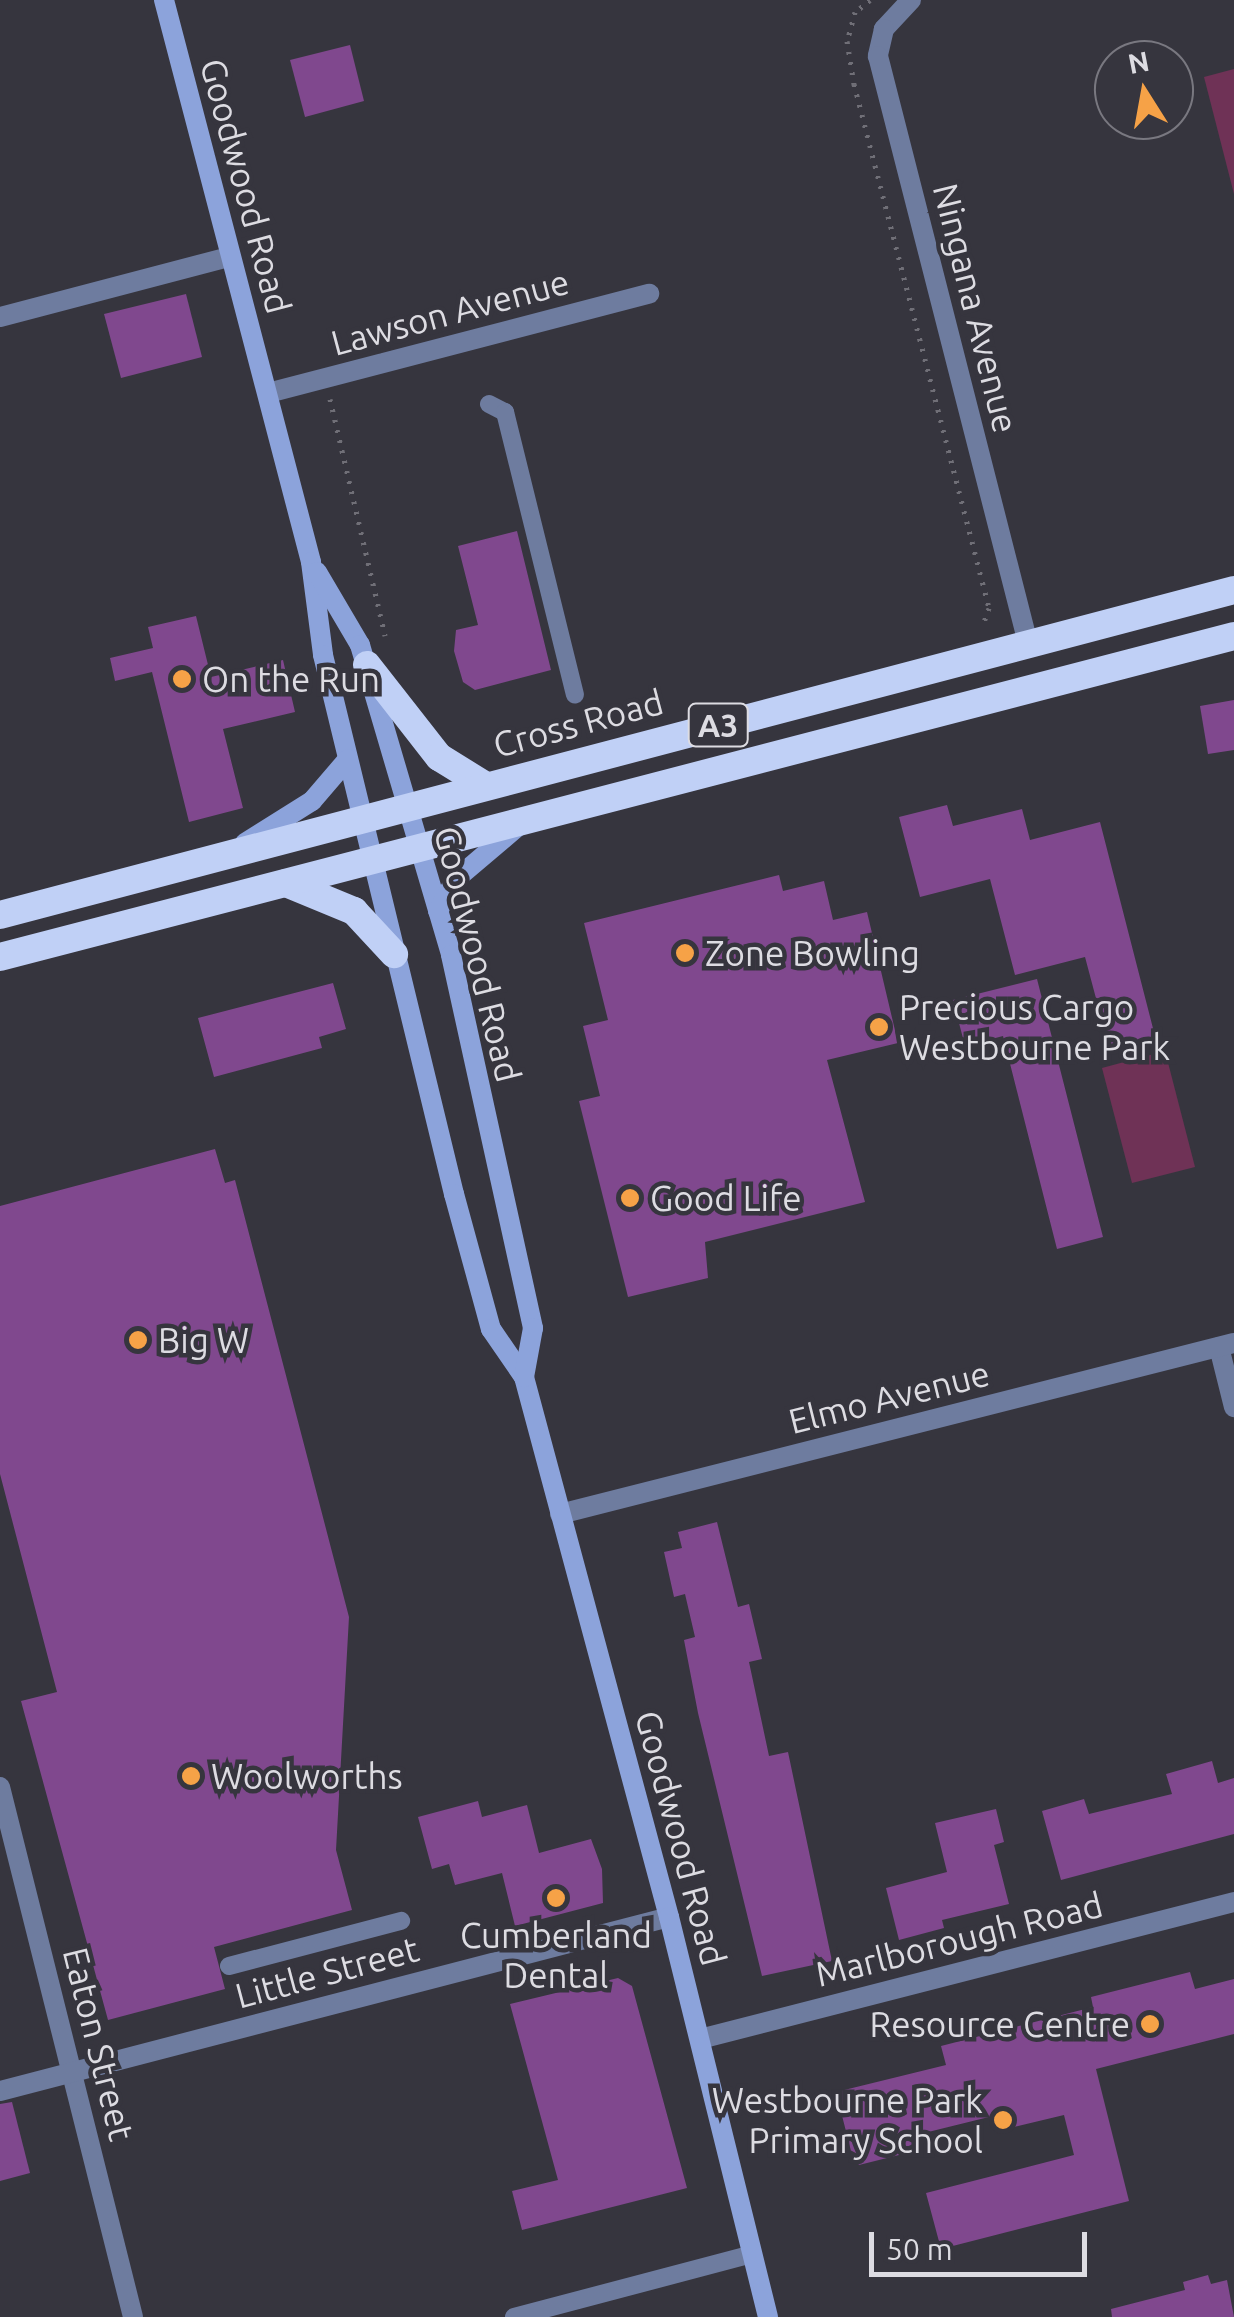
<!DOCTYPE html>
<style>
body{margin:0}
#map{position:relative;width:1234px;height:2317px;overflow:hidden;background:#36353e;font-family:Ubuntu,sans-serif}
div>[style]{position:absolute}
.green>*{inset:0;background:#6f3256}
.building>*{inset:0;background:#80488e}
.path>*{height:5px;margin-top:-2.5px;transform-origin:0;background:repeating-linear-gradient(90deg,#706f77 0 2.5px,transparent 0 10.5px)}
.service>*{height:18px;margin:-9px;padding:0 9px;transform-origin:9px;border-radius:9px;background:#6e7c9f}
.minor>*{height:20px;margin:-10px;padding:0 10px;transform-origin:10px;border-radius:10px;background:#6e7c9f}
.secondary>*{height:20px;margin:-10px;padding:0 10px;transform-origin:10px;border-radius:10px;background:#8ca3db}
.trunk>*{height:28px;margin:-14px;padding:0 14px;transform-origin:14px;border-radius:14px;background:#c0d0f6}
.dots>*{width:28px;height:28px;translate:-50% -50%;box-sizing:border-box;border:5px solid #36353e;border-radius:50%}
span{translate:-50% -50%;white-space:nowrap;text-align:center;line-height:1.15;-webkit-text-stroke:9px #36353e;paint-order:stroke}
.shield-label span{padding:2px 8px;background:#36353e;border:2px solid;border-radius:8px;-webkit-text-stroke-width:0}
.shield-label{font-size:32px;color:#dddce2;font-weight:700}
.street-label{font-size:35px;color:#dddce2}
.poi-label{font-size:35px;color:#dddce2}
.left{translate:0 -50%;text-align:left}
.right{translate:-100% -50%;text-align:right}
.north{position:absolute;left:1094px;top:40px;width:100px;height:100px;box-sizing:border-box;background:#36353e;border:2px solid #797880;border-radius:50%;rotate:349deg;font-size:28px;font-weight:700;line-height:40px;text-align:center;color:#dddce2}
.north::after{content:'';display:block;margin:auto;width:35px;height:45px;background:#f6a247;clip-path:polygon(50% 0,100% 100%,50% 72%,0 100%)}
.scale{position:absolute;left:869px;top:2232px;width:218px;height:45px;box-sizing:border-box;border:5px solid #dddce2;border-top:0;padding-left:12px;font-size:30px;line-height:35px;white-space:nowrap;color:#dddce2;-webkit-text-stroke:8px #36353e;paint-order:stroke}
</style>
<div id="map">
<div class="green">
<i style="clip-path:polygon(1234px 69px,1234px 194px,1204px 77px)"></i>
<i style="clip-path:polygon(1165px 1051px,1195px 1167px,1132px 1183px,1102px 1068px)"></i>
</div>
<div class="building">
<i style="clip-path:polygon(350px 45px,364px 101px,305px 117px,290px 60px)"></i>
<i style="clip-path:polygon(186px 294px,202px 357px,121px 378px,104px 314px)"></i>
<i style="clip-path:polygon(517px 531px,551px 670px,475px 690px,463px 682px,454px 651px,456px 630px,478px 625px,458px 546px)"></i>
<i style="clip-path:polygon(196px 616px,211px 677px,283px 660px,295px 712px,223px 729px,243px 808px,189px 822px,152px 672px,115px 681px,110px 658px,153px 648px,148px 627px)"></i>
<i style="clip-path:polygon(1234px 700px,1234px 750px,1208px 754px,1200px 706px)"></i>
<i style="clip-path:polygon(947px 805px,953px 826px,1022px 809px,1030px 840px,1100px 822px,1156px 1040px,1110px 1051px,1085px 957px,1015px 975px,990px 879px,920px 897px,899px 817px)"></i>
<i style="clip-path:polygon(779px 875px,783px 891px,824px 881px,833px 920px,867px 912px,898px 1043px,827px 1060px,865px 1202px,705px 1242px,708px 1278px,628px 1297px,579px 1101px,600px 1096px,583px 1026px,608px 1020px,584px 923px)"></i>
<i style="clip-path:polygon(1037px 979px,1103px 1237px,1057px 1249px,1003px 1036px,965px 1046px,953px 1000px)"></i>
<i style="clip-path:polygon(333px 983px,346px 1029px,319px 1037px,322px 1048px,214px 1077px,198px 1018px)"></i>
<i style="clip-path:polygon(215px 1149px,225px 1183px,235px 1180px,349px 1617px,336px 1850px,352px 1910px,214px 1947px,225px 1989px,108px 2020px,21px 1701px,57px 1692px,0 1474px,0 1206px)"></i>
<i style="clip-path:polygon(717px 1522px,738px 1607px,749px 1604px,762px 1659px,749px 1662px,769px 1756px,788px 1752px,832px 1961px,762px 1976px,698px 1713px,684px 1640px,695px 1637px,685px 1594px,674px 1597px,664px 1552px,682px 1548px,678px 1532px)"></i>
<i style="clip-path:polygon(1212px 1761px,1218px 1783px,1234px 1778px,1234px 1834px,1061px 1880px,1042px 1811px,1084px 1799px,1089px 1814px,1172px 1794px,1166px 1774px)"></i>
<i style="clip-path:polygon(478px 1801px,482px 1817px,527px 1805px,539px 1853px,591px 1839px,602px 1869px,603px 1903px,515px 1926px,502px 1873px,455px 1885px,449px 1864px,432px 1869px,418px 1817px)"></i>
<i style="clip-path:polygon(996px 1809px,1004px 1842px,994px 1845px,1009px 1904px,942px 1920px,944px 1928px,899px 1940px,886px 1888px,947px 1872px,935px 1823px)"></i>
<i style="clip-path:polygon(1190px 1972px,1195px 1989px,1234px 1979px,1234px 2034px,1096px 2069px,1129px 2201px,941px 2249px,926px 2193px,1074px 2155px,1064px 2115px,1005px 2129px,1001px 2114px,912px 2136px,915px 2151px,859px 2165px,851px 2151px,836px 2092px,946px 2065px,941px 2046px,1093px 2007px,1091px 1997px)"></i>
<i style="clip-path:polygon(618px 1978px,632px 1986px,687px 2188px,522px 2230px,512px 2191px,558px 2180px,510px 2004px)"></i>
<i style="clip-path:polygon(12px 2102px,30px 2173px,0 2181px,0 2104px)"></i>
<i style="clip-path:polygon(1208px 2275px,1211px 2284px,1227px 2280px,1234px 2317px,1112px 2317px,1111px 2309px,1185px 2290px,1183px 2282px)"></i>
</div>
<div class="path">
<i style="left:870px;top:0;width:19px;rotate:141deg"></i>
<i style="left:855px;top:12px;width:30px;rotate:105deg"></i>
<i style="left:847px;top:41px;width:44px;rotate:80.8deg"></i>
<i style="left:854px;top:84px;width:541px;rotate:75.55deg"></i>
<i style="left:989px;top:608px;width:20px;rotate:110deg"></i>
<i style="left:330px;top:399px;width:243px;rotate:76.9deg"></i>
</div>
<div class="service">
<i style="left:489px;top:404px;width:18px;rotate:27deg"></i>
<i style="left:505px;top:412px;width:291px;rotate:76.1deg"></i>
<i style="left:229px;top:1966px;width:178px;rotate:-14.7deg"></i>
<i style="left:514px;top:2317px;width:246px;rotate:-14.8deg"></i>
</div>
<div class="minor">
<i style="left:911px;top:0;width:40px;rotate:133deg"></i>
<i style="left:884px;top:29px;width:28px;rotate:103deg"></i>
<i style="left:878px;top:56px;width:606px;rotate:75.67deg"></i>
<i style="left:0;top:317px;width:237px;rotate:-14.7deg"></i>
<i style="left:268px;top:393px;width:394px;rotate:-14.6deg"></i>
<i style="left:1219px;top:1347px;width:62px;rotate:76deg"></i>
<i style="left:560px;top:1514px;width:695px;rotate:-14.24deg"></i>
<i style="left:0;top:1787px;width:546px;rotate:75.91deg"></i>
<i style="left:700px;top:2039px;width:551px;rotate:-14.39deg"></i>
<i style="left:0;top:2091px;width:691px;rotate:-14.58deg"></i>
</div>
<div class="secondary">
<i style="left:164px;top:0;width:581px;rotate:75.34deg"></i>
<i style="left:311px;top:562px;width:94px;rotate:82.6deg"></i>
<i style="left:323px;top:655px;width:555px;rotate:76.34deg"></i>
<i style="left:454px;top:1194px;width:140px;rotate:74.7deg"></i>
<i style="left:491px;top:1329px;width:58px;rotate:55.5deg"></i>
<i style="left:524px;top:1377px;width:559px;rotate:74.97deg"></i>
<i style="left:669px;top:1917px;width:412px;rotate:76.1deg"></i>
<i style="left:317px;top:572px;width:85px;rotate:59.5deg"></i>
<i style="left:360px;top:645px;width:323px;rotate:73.6deg"></i>
<i style="left:451px;top:955px;width:382px;rotate:77.6deg"></i>
<i style="left:533px;top:1328px;width:50px;rotate:100.4deg"></i>
<i style="left:245px;top:843px;width:79px;rotate:-32.1deg"></i>
<i style="left:312px;top:801px;width:55px;rotate:-49.4deg"></i>
<i style="left:438px;top:911px;width:37px;rotate:-61deg"></i>
<i style="left:456px;top:879px;width:80px;rotate:-40.4deg"></i>
</div>
<div class="trunk">
<i style="left:367px;top:665px;width:117px;rotate:52deg"></i>
<i style="left:439px;top:757px;width:55px;rotate:31.7deg"></i>
<i style="left:286px;top:883px;width:74px;rotate:22.4deg"></i>
<i style="left:354px;top:911px;width:59px;rotate:47.1deg"></i>
<i style="left:0;top:915px;width:1276px;rotate:-14.75deg"></i>
<i style="left:0;top:957px;width:1275px;rotate:-14.58deg"></i>
</div>
<div class="dots">
<i style="left:182px;top:679px;background:#f6a247"></i>
<i style="left:685px;top:953px;background:#f6a247"></i>
<i style="left:879px;top:1027px;background:#f6a247"></i>
<i style="left:630px;top:1198px;background:#f6a247"></i>
<i style="left:138px;top:1340px;background:#f6a247"></i>
<i style="left:191px;top:1776px;background:#f6a247"></i>
<i style="left:556px;top:1898px;background:#f6a247"></i>
<i style="left:1150px;top:2024px;background:#f6a247"></i>
<i style="left:1003px;top:2120px;background:#f6a247"></i>
</div>
<div class="shield-label">
<span style="left:718px;top:725px">A3</span>
</div>
<div class="street-label">
<span style="left:246px;top:186px;rotate:75deg">Goodwood Road</span>
<span style="left:976px;top:308px;rotate:76deg">Ningana Avenue</span>
<span style="left:450px;top:312px;rotate:-15deg">Lawson Avenue</span>
<span style="left:578px;top:723px;rotate:-15deg">Cross Road</span>
<span style="left:478px;top:954px;rotate:76deg">Goodwood Road</span>
<span style="left:889px;top:1397px;rotate:-14deg">Elmo Avenue</span>
<span style="left:681px;top:1838px;rotate:75deg">Goodwood Road</span>
<span style="left:959px;top:1939px;rotate:-14deg">Marlborough Road</span>
<span style="left:327px;top:1972px;rotate:-15deg">Little Street</span>
<span style="left:99px;top:2044px;rotate:76deg">Eaton Street</span>
</div>
<div class="poi-label">
<span class="left" style="left:202px;top:679px">On the Run</span>
<span class="left" style="left:705px;top:953px">Zone Bowling</span>
<span class="left" style="left:899px;top:1027px">Precious Cargo<br>Westbourne Park</span>
<span class="left" style="left:650px;top:1198px">Good Life</span>
<span class="left" style="left:158px;top:1340px">Big W</span>
<span class="left" style="left:211px;top:1776px">Woolworths</span>
<span style="left:556px;top:1955px">Cumberland<br>Dental</span>
<span class="right" style="left:1130px;top:2024px">Resource Centre</span>
<span class="right" style="left:983px;top:2120px">Westbourne Park<br>Primary School</span>
</div>
<div class="north">N</div>
<div class="scale">50 m</div>
</div>
